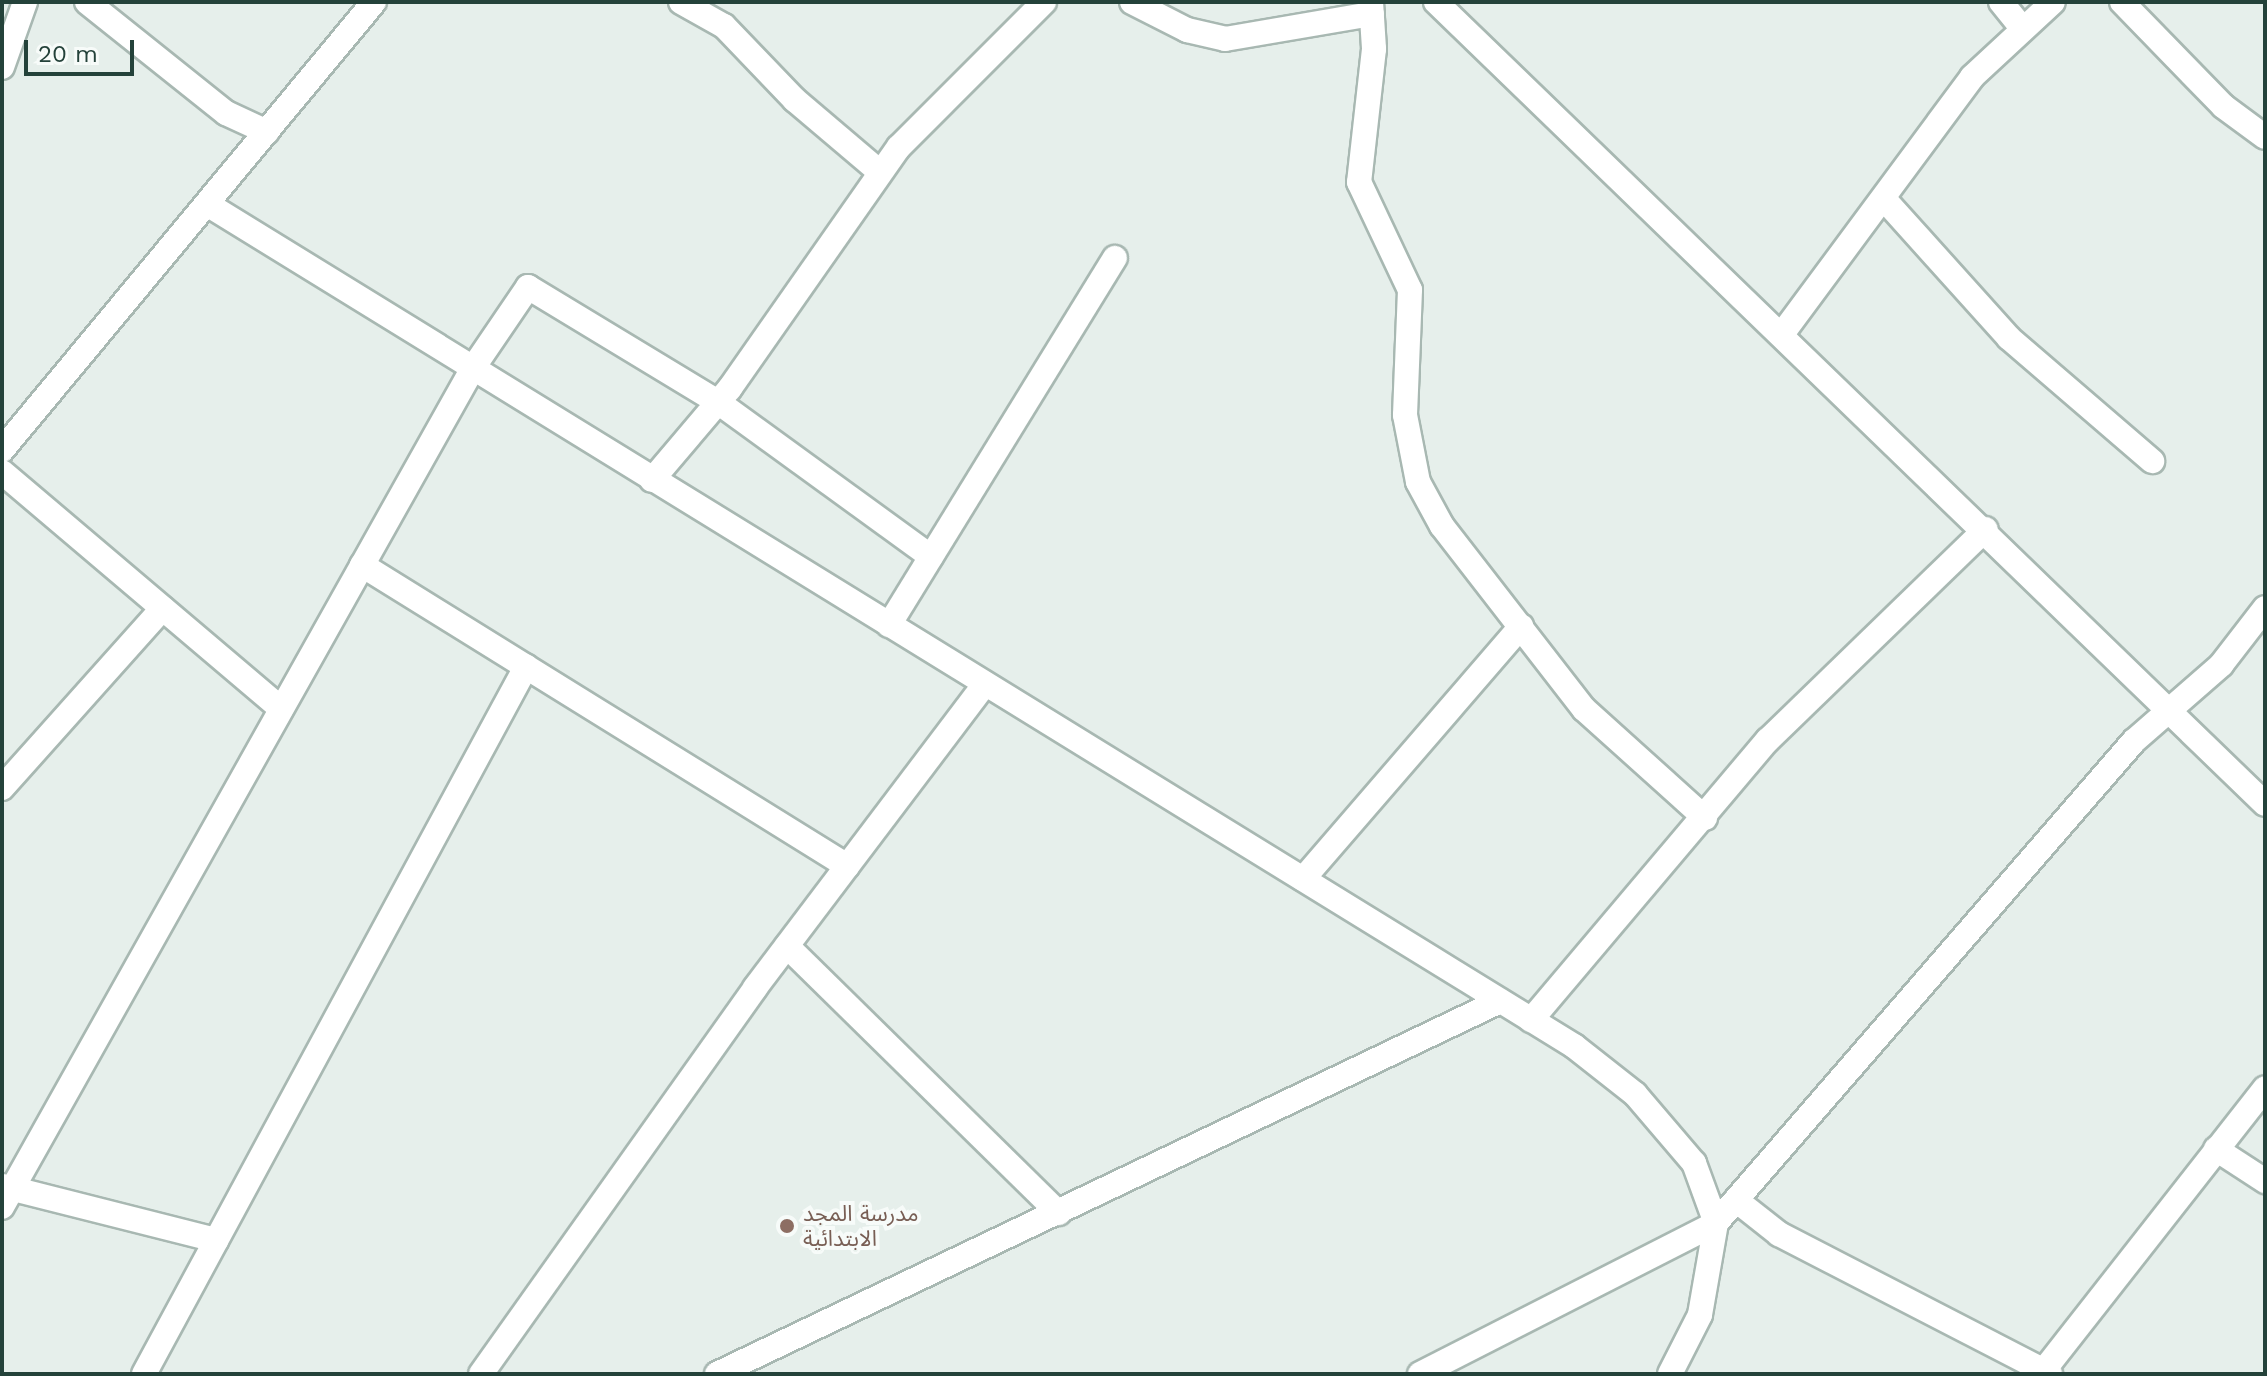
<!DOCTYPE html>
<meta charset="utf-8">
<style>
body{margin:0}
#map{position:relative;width:2267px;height:1376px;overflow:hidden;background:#e6efeb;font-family:"Work Sans","Noto Sans Arabic",sans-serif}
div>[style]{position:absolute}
.roads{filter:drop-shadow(2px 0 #a8b8b2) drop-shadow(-2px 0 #a8b8b2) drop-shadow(0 2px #a8b8b2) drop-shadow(0 -2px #a8b8b2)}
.street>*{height:24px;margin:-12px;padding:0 12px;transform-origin:12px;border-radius:12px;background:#fff}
.dots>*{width:22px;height:22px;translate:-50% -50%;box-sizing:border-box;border:4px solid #f7fbf9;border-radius:50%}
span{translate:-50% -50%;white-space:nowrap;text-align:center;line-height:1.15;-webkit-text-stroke:8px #f7fbf9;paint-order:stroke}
.education-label{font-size:22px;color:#785e54}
.left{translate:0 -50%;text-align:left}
.frame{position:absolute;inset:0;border:4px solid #24423a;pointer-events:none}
.scale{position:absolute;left:24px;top:40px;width:110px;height:36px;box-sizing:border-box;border:4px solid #24423a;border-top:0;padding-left:10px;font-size:24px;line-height:28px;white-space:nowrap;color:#24423a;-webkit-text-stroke:6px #f7fbf9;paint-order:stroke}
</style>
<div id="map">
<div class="roads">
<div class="street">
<i style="left:87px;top:2px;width:178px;rotate:38.6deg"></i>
<i style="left:226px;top:113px;width:45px;rotate:24.9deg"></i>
<i style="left:681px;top:2px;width:49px;rotate:29.2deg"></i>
<i style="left:724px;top:26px;width:103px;rotate:46.2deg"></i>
<i style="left:795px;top:100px;width:111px;rotate:40.3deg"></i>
<i style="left:1132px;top:2px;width:62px;rotate:27deg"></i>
<i style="left:1187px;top:30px;width:39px;rotate:13deg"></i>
<i style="left:1225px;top:39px;width:149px;rotate:-9.7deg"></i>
<i style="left:1371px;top:2px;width:47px;rotate:86.3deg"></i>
<i style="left:1374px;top:49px;width:134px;rotate:96.4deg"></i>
<i style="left:1359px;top:182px;width:119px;rotate:64.7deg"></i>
<i style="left:1410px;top:290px;width:125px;rotate:92.3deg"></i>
<i style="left:1405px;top:415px;width:68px;rotate:79deg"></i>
<i style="left:1418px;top:482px;width:50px;rotate:61.4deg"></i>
<i style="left:1442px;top:526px;width:232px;rotate:52.2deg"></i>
<i style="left:1584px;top:709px;width:163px;rotate:42deg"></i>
<i style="left:1436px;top:2px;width:1153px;rotate:44.05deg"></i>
<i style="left:2001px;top:2px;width:33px;rotate:51deg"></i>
<i style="left:2122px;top:2px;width:145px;rotate:45.8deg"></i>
<i style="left:2223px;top:106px;width:52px;rotate:36.4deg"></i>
<i style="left:2px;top:67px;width:69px;rotate:-70.5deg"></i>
<i style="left:1884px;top:199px;width:187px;rotate:48deg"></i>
<i style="left:2009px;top:338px;width:189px;rotate:40.7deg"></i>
<i style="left:207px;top:204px;width:1606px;rotate:31.63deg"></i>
<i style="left:1574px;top:1046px;width:78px;rotate:38.2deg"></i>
<i style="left:1635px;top:1094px;width:91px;rotate:49.5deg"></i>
<i style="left:1694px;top:1163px;width:64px;rotate:69.9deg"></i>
<i style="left:1716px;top:1223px;width:93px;rotate:99.9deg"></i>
<i style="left:1700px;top:1315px;width:66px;rotate:117deg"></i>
<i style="left:1782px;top:334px;width:320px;rotate:-53.5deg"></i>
<i style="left:1972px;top:77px;width:110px;rotate:-42.8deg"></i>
<i style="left:2px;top:450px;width:582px;rotate:-50.3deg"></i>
<i style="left:2px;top:472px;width:366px;rotate:40.3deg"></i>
<i style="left:652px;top:480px;width:121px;rotate:-49.7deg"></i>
<i style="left:730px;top:388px;width:294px;rotate:-55deg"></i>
<i style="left:899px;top:147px;width:205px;rotate:-45deg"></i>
<i style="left:362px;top:565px;width:571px;rotate:31.82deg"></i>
<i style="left:889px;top:625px;width:431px;rotate:-58.4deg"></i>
<i style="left:2px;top:788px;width:241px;rotate:-48.2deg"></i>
<i style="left:1303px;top:879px;width:334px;rotate:-49.2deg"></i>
<i style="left:787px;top:946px;width:381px;rotate:44.5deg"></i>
<i style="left:1531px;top:1020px;width:367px;rotate:-49.8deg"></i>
<i style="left:1768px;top:740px;width:303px;rotate:-44.1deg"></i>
<i style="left:2216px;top:1149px;width:59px;rotate:33.1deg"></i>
<i style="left:2px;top:1186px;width:221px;rotate:14.2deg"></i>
<i style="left:1736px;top:1200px;width:55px;rotate:38.3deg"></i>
<i style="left:1779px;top:1234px;width:305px;rotate:27.3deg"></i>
<i style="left:2px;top:1207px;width:962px;rotate:-60.69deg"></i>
<i style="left:473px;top:368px;width:98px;rotate:-55.8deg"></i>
<i style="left:528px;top:287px;width:222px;rotate:31.2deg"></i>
<i style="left:718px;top:402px;width:263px;rotate:36deg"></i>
<i style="left:144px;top:1374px;width:804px;rotate:-61.62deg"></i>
<i style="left:481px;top:1374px;width:473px;rotate:-54.6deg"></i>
<i style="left:755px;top:988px;width:381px;rotate:-52.9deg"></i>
<i style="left:717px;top:1374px;width:867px;rotate:-25.47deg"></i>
<i style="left:1420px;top:1374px;width:332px;rotate:-27deg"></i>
<i style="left:1716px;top:1223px;width:638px;rotate:-49.07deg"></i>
<i style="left:2134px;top:741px;width:116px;rotate:-41.1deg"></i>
<i style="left:2221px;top:665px;width:72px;rotate:-52.3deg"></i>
<i style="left:2041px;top:1374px;width:363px;rotate:-51.9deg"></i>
</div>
</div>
<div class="dots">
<i style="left:787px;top:1226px;background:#8d6e63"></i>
</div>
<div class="education-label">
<span class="left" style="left:803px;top:1226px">مدرسة المجد<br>الابتدائية</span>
</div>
<div class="frame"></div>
<div class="scale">20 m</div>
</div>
